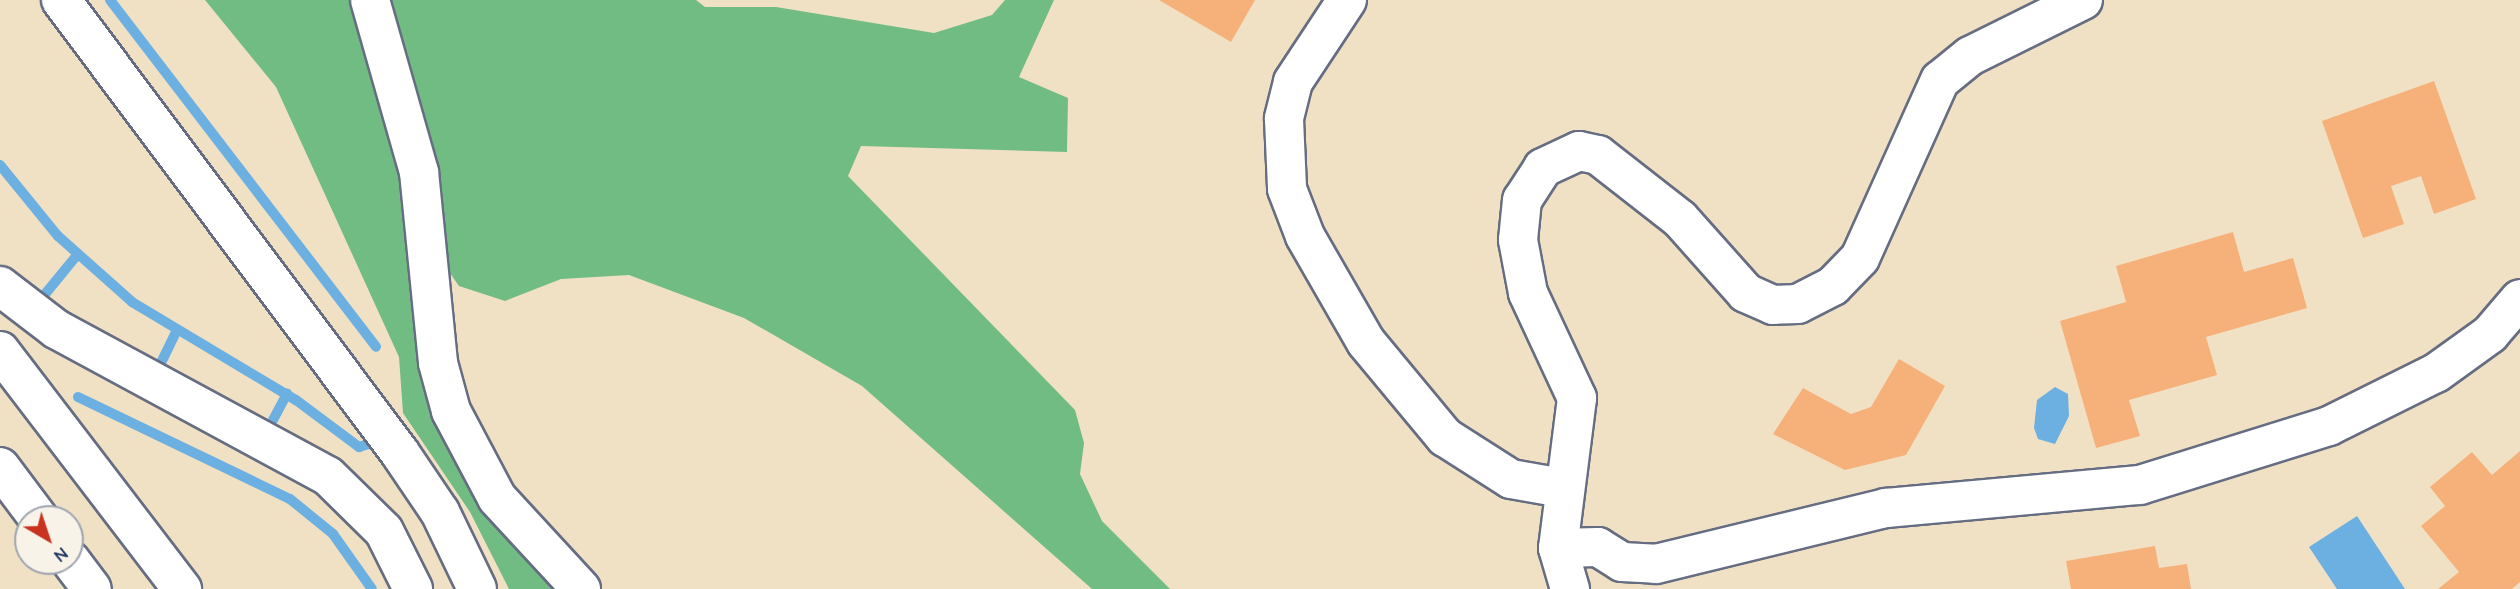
<!DOCTYPE html>
<style>
body{margin:0}
#map{position:relative;width:2520px;height:589px;overflow:hidden;background:#f1e1c4;font-family:"Comic Neue",sans-serif}
div>[style]{position:absolute}
.forest>*{inset:0;background:#71bc83}
.water>*{inset:0;background:#6bb0e1}
.stream>*{height:10px;margin:-5px;padding:0 5px;transform-origin:5px;border-radius:5px;background:#6bb0e1}
.building>*{inset:0;background:#f6b079}
.roads{filter:drop-shadow(2px 0 #666d82) drop-shadow(-2px 0 #666d82) drop-shadow(0 2px #666d82) drop-shadow(0 -2px #666d82)}
.street>*{height:38px;margin:-19px;padding:0 19px;transform-origin:19px;border-radius:19px;background:#fff}
.highway>*{height:38px;margin:-19px;padding:0 19px;transform-origin:19px;border-radius:19px;background:#fff}
span{translate:-50% -50%;white-space:nowrap;text-align:center;line-height:1.15;-webkit-text-stroke:5px #f7f3e8;paint-order:stroke}
.north{position:absolute;left:14px;top:505px;width:70px;height:70px;box-sizing:border-box;background:#f7f3e8;border:2px solid #9fa5b1;border-radius:50%;rotate:141deg;font-size:19px;font-weight:700;line-height:28px;text-align:center;color:#1b2f5e}
.north::after{content:'';display:block;margin:auto;width:24px;height:32px;background:#c8321e;clip-path:polygon(50% 0,100% 100%,50% 72%,0 100%)}
</style>
<div id="map">
<div class="forest">
<i style="clip-path:polygon(205px 0,353px 0,404px 146px,415px 317px,563px 589px,509px 589px,470px 512px,403px 413px,399px 357px,276px 87px)"></i>
<i style="clip-path:polygon(389px 0,696px 0,705px 7px,776px 7px,934px 33px,992px 15px,1005px 0,1054px 0,1019px 77px,1068px 98px,1067px 152px,861px 146px,848px 176px,1075px 410px,1084px 443px,1080px 474px,1102px 521px,1170px 589px,1092px 589px,862px 386px,744px 318px,629px 275px,561px 279px,505px 301px,459px 286px,443px 263px)"></i>
</div>
<div class="water">
<i style="clip-path:polygon(2055px 387px,2068px 394px,2069px 416px,2055px 444px,2038px 439px,2034px 428px,2037px 400px)"></i>
<i style="clip-path:polygon(2357px 516px,2405px 589px,2337px 589px,2309px 547px)"></i>
</div>
<div class="stream">
<i style="left:110px;top:0;width:437px;rotate:52.5deg"></i>
<i style="left:0;top:165px;width:92px;rotate:50.8deg"></i>
<i style="left:58px;top:236px;width:99px;rotate:41.7deg"></i>
<i style="left:132px;top:302px;width:191px;rotate:30.9deg"></i>
<i style="left:296px;top:400px;width:79px;rotate:36.7deg"></i>
<i style="left:359px;top:447px;width:10px;rotate:-17deg"></i>
<i style="left:41px;top:299px;width:58px;rotate:-50.6deg"></i>
<i style="left:159px;top:367px;width:41px;rotate:-64.1deg"></i>
<i style="left:78px;top:397px;width:235px;rotate:25.7deg"></i>
<i style="left:290px;top:499px;width:55px;rotate:39.1deg"></i>
<i style="left:333px;top:534px;width:67px;rotate:54.7deg"></i>
<i style="left:273px;top:420px;width:30px;rotate:-62deg"></i>
</div>
<div class="building">
<i style="clip-path:polygon(1159px 0,1255px 0,1231px 42px)"></i>
<i style="clip-path:polygon(2434px 81px,2476px 199px,2434px 214px,2421px 176px,2391px 186px,2404px 224px,2363px 238px,2322px 121px)"></i>
<i style="clip-path:polygon(2233px 232px,2244px 272px,2293px 258px,2307px 308px,2206px 337px,2217px 375px,2129px 400px,2140px 436px,2096px 448px,2060px 321px,2126px 302px,2116px 266px)"></i>
<i style="clip-path:polygon(1899px 359px,1945px 386px,1906px 455px,1845px 470px,1773px 434px,1803px 388px,1851px 414px,1871px 407px)"></i>
<i style="clip-path:polygon(2520px 451px,2520px 582px,2512px 589px,2438px 589px,2459px 572px,2421px 526px,2445px 506px,2430px 487px,2472px 452px,2492px 475px)"></i>
<i style="clip-path:polygon(2155px 546px,2159px 568px,2187px 564px,2191px 589px,2071px 589px,2066px 561px)"></i>
</div>
<div class="roads">
<div class="street">
<i style="left:370px;top:0;width:179px;rotate:74.1deg"></i>
<i style="left:419px;top:172px;width:192px;rotate:84.3deg"></i>
<i style="left:438px;top:363px;width:50px;rotate:74.8deg"></i>
<i style="left:451px;top:411px;width:98px;rotate:62.1deg"></i>
<i style="left:497px;top:498px;width:124px;rotate:47.3deg"></i>
<i style="left:1347px;top:0;width:98px;rotate:123.4deg"></i>
<i style="left:1293px;top:82px;width:38px;rotate:104deg"></i>
<i style="left:1284px;top:119px;width:70px;rotate:87.5deg"></i>
<i style="left:1287px;top:189px;width:50px;rotate:69deg"></i>
<i style="left:1305px;top:236px;width:122px;rotate:60.1deg"></i>
<i style="left:1366px;top:342px;width:124px;rotate:50.3deg"></i>
<i style="left:1445px;top:437px;width:78px;rotate:32.5deg"></i>
<i style="left:1511px;top:479px;width:52px;rotate:10deg"></i>
<i style="left:2083px;top:0;width:126px;rotate:153.6deg"></i>
<i style="left:1970px;top:56px;width:38px;rotate:141deg"></i>
<i style="left:1940px;top:80px;width:195px;rotate:114.2deg"></i>
<i style="left:1860px;top:258px;width:39px;rotate:134deg"></i>
<i style="left:1833px;top:286px;width:39px;rotate:153deg"></i>
<i style="left:1798px;top:304px;width:25px;rotate:178deg"></i>
<i style="left:1773px;top:305px;width:30px;rotate:-156deg"></i>
<i style="left:1746px;top:293px;width:99px;rotate:-131.7deg"></i>
<i style="left:1680px;top:219px;width:104px;rotate:-142deg"></i>
<i style="left:1598px;top:155px;width:19px;rotate:-168deg"></i>
<i style="left:1579px;top:151px;width:40px;rotate:155deg"></i>
<i style="left:1543px;top:168px;width:38px;rotate:123deg"></i>
<i style="left:1522px;top:200px;width:40px;rotate:95.7deg"></i>
<i style="left:1518px;top:240px;width:54px;rotate:79.3deg"></i>
<i style="left:1528px;top:293px;width:116px;rotate:65deg"></i>
<i style="left:1577px;top:398px;width:151px;rotate:97.2deg"></i>
<i style="left:1558px;top:548px;width:40px;rotate:-1.4deg"></i>
<i style="left:1598px;top:547px;width:28px;rotate:32deg"></i>
<i style="left:1622px;top:562px;width:34px;rotate:3deg"></i>
<i style="left:1656px;top:564px;width:237px;rotate:-13.7deg"></i>
<i style="left:1886px;top:508px;width:255px;rotate:-5.2deg"></i>
<i style="left:2140px;top:485px;width:198px;rotate:-17.3deg"></i>
<i style="left:2329px;top:426px;width:119px;rotate:-26.4deg"></i>
<i style="left:2436px;top:373px;width:67px;rotate:-35.8deg"></i>
<i style="left:2490px;top:334px;width:46px;rotate:-49.4deg"></i>
<i style="left:1558px;top:548px;width:43px;rotate:73.7deg"></i>
</div>
<div class="highway">
<i style="left:61px;top:0;width:566px;rotate:53.19deg"></i>
<i style="left:400px;top:453px;width:71px;rotate:55.9deg"></i>
<i style="left:440px;top:512px;width:85px;rotate:64.3deg"></i>
<i style="left:0;top:286px;width:71px;rotate:37.5deg"></i>
<i style="left:56px;top:329px;width:309px;rotate:28.4deg"></i>
<i style="left:328px;top:476px;width:78px;rotate:44.5deg"></i>
<i style="left:384px;top:531px;width:65px;rotate:63.4deg"></i>
<i style="left:0;top:351px;width:300px;rotate:52.6deg"></i>
<i style="left:0;top:467px;width:65px;rotate:53.1deg"></i>
<i style="left:70px;top:560px;width:36px;rotate:53deg"></i>
</div>
</div>
<div class="north">N</div>
</div>
